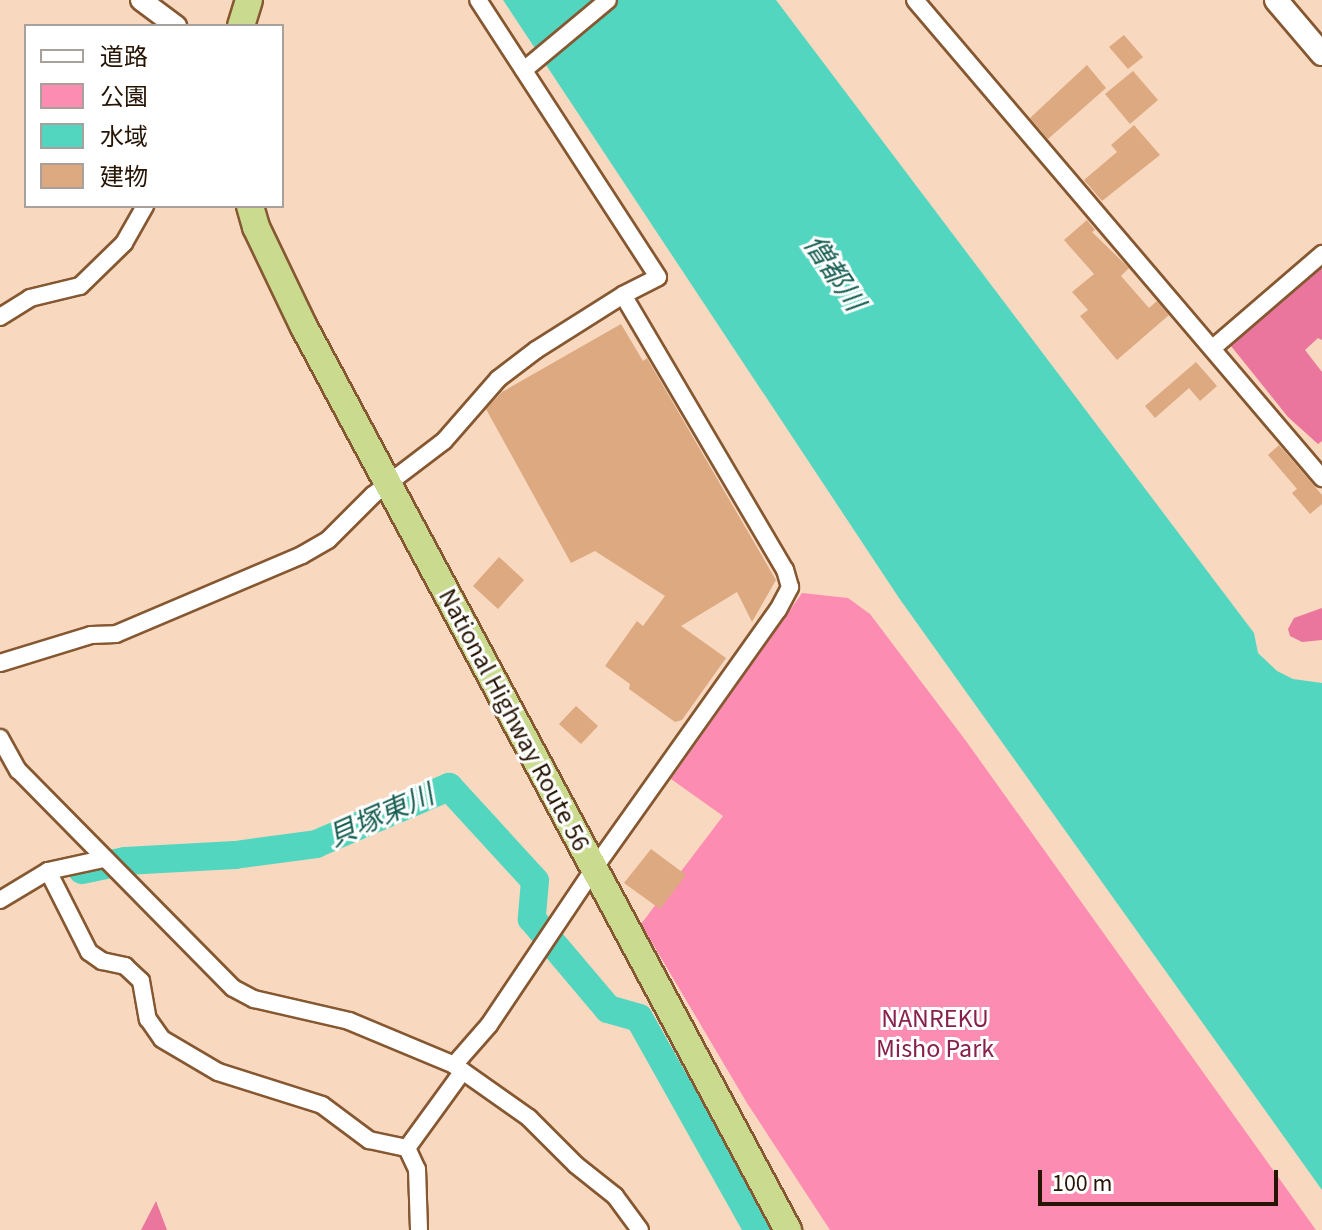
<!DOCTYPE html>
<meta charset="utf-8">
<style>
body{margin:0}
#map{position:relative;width:1322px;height:1230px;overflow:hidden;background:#f8d8bf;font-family:"Source Sans 3","Noto Sans JP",sans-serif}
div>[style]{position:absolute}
.green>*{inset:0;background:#fd8cb2}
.forest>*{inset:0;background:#ea769e}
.water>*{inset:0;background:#53d6bf}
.river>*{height:28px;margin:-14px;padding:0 14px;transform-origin:14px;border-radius:14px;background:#53d6bf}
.building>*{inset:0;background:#dda981}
.roads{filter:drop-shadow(2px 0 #865831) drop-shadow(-2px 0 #865831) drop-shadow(0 2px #865831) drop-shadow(0 -2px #865831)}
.minor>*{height:16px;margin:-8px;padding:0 8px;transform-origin:8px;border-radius:8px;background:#fff}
.tertiary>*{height:20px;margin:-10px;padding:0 10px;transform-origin:10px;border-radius:10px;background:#fff}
.secondary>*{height:22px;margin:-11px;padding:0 11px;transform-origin:11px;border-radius:11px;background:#fff}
.trunk>*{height:26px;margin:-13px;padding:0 13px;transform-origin:13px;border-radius:13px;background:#cadb90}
span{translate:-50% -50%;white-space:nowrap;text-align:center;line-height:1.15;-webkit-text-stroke:6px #fff;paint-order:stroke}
.street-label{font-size:26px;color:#261404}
.park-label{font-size:26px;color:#88204c}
.water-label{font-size:28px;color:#175f53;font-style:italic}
.legend{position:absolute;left:24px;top:24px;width:260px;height:184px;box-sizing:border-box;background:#fff;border:2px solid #a8a19b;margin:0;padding:10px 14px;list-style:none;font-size:24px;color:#261404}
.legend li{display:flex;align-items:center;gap:16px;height:40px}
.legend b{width:40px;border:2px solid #a8a19b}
.scale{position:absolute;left:1038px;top:1170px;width:240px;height:36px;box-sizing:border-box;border:4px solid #261404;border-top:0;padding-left:10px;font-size:24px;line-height:28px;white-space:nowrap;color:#261404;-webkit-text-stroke:6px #fff;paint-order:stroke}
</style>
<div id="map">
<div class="green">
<i style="clip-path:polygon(802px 593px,848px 598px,870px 614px,966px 741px,1316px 1230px,830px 1230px,747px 1103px,641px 924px,723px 816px,671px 779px)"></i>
</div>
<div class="forest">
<i style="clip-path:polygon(1316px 267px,1322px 269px,1322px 340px,1318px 338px,1305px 350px,1322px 372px,1322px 441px,1318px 444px,1288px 417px,1231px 346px,1232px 339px)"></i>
<i style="clip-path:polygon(1322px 608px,1322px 640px,1302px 642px,1290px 636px,1288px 629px,1294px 618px)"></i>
<i style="clip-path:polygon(156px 1201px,167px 1230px,141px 1230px)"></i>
</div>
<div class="water">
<i style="clip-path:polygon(503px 0,776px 0,1254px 633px,1258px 653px,1277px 671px,1293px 679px,1322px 683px,1322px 1190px,899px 598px)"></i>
</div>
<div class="river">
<i style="left:82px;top:870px;width:44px;rotate:-11.8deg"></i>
<i style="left:125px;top:861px;width:110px;rotate:-3.1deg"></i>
<i style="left:235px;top:855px;width:82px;rotate:-7.7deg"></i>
<i style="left:316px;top:844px;width:145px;rotate:-23.2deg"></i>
<i style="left:449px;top:787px;width:127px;rotate:47.5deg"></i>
<i style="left:535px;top:881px;width:38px;rotate:95deg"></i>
<i style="left:532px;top:919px;width:118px;rotate:49.8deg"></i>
<i style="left:608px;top:1009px;width:32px;rotate:16deg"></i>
<i style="left:639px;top:1018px;width:243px;rotate:60.7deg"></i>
</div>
<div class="building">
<i style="clip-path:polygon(1124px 35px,1143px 57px,1128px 69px,1109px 47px)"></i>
<i style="clip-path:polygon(1087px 65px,1106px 88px,1048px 139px,1030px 118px)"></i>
<i style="clip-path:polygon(1133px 71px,1158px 100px,1130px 124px,1105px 94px)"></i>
<i style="clip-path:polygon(1134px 125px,1160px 155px,1102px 201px,1084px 180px,1117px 152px,1111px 145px)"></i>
<i style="clip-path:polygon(1087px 220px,1095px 230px,1092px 232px,1129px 268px,1121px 276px,1149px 308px,1157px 301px,1169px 315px,1117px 360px,1080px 316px,1088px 310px,1072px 292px,1094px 274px,1064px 240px)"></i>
<i style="clip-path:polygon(621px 324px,643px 361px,647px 358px,776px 580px,752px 622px,737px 592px,681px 626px,726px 658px,682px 720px,675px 722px,629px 689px,630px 684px,605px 666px,637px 621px,643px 626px,665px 596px,595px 551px,571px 563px,486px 409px,502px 392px)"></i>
<i style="clip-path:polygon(1196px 362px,1217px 386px,1200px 401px,1189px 388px,1155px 418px,1145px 406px)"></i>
<i style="clip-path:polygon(1279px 445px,1322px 495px,1322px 504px,1310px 514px,1292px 493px,1297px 489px,1268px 455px)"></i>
<i style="clip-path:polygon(499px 557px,524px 580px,498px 609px,473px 586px)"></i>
<i style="clip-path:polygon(576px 706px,598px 726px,581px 744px,559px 724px)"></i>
<i style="clip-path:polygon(651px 849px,686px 875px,660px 909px,624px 883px)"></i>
</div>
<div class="roads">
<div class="minor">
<i style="left:915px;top:0;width:628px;rotate:49.59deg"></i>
<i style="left:524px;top:70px;width:109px;rotate:-39.8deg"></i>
<i style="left:0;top:317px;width:36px;rotate:-32deg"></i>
<i style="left:30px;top:298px;width:51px;rotate:-13.5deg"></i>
<i style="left:80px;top:286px;width:62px;rotate:-44.3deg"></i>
<i style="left:124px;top:243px;width:43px;rotate:-60.4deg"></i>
<i style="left:1214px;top:347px;width:143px;rotate:-40.7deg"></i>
<i style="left:0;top:663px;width:95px;rotate:-17.1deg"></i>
<i style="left:91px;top:635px;width:25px;rotate:-2deg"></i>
<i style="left:116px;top:634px;width:202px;rotate:-23deg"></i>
<i style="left:302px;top:555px;width:30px;rotate:-30deg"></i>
<i style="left:328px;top:540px;width:64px;rotate:-45deg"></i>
<i style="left:373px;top:495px;width:89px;rotate:-37.3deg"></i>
<i style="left:444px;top:441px;width:82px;rotate:-48.9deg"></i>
<i style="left:498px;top:379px;width:48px;rotate:-37.3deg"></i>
<i style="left:536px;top:350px;width:103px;rotate:-32.3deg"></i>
<i style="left:623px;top:295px;width:39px;rotate:-27deg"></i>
<i style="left:658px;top:277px;width:330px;rotate:-123deg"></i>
<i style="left:0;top:738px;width:37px;rotate:61deg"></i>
<i style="left:18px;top:770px;width:306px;rotate:45.4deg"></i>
<i style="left:233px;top:988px;width:24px;rotate:28deg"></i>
<i style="left:254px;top:999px;width:98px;rotate:13deg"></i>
<i style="left:349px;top:1021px;width:114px;rotate:22.7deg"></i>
<i style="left:454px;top:1065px;width:92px;rotate:35.2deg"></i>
<i style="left:529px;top:1118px;width:66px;rotate:45deg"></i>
<i style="left:576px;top:1165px;width:50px;rotate:38.5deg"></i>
<i style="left:615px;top:1196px;width:42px;rotate:53.7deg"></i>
<i style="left:48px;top:871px;width:91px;rotate:63.2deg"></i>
<i style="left:89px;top:952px;width:16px;rotate:35deg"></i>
<i style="left:102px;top:961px;width:24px;rotate:12deg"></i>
<i style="left:125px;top:966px;width:22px;rotate:43deg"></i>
<i style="left:141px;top:981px;width:39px;rotate:80deg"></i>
<i style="left:148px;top:1019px;width:24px;rotate:55deg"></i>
<i style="left:162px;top:1039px;width:65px;rotate:30.5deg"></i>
<i style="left:218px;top:1072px;width:109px;rotate:17.6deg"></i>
<i style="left:322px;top:1105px;width:59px;rotate:36.7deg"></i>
<i style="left:369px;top:1140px;width:39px;rotate:12deg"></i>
<i style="left:0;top:900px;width:56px;rotate:-31.1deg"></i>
<i style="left:48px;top:871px;width:56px;rotate:-12.3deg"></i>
<i style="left:454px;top:1065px;width:53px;rotate:-48.8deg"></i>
<i style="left:489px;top:1025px;width:187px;rotate:-56.1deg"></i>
<i style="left:593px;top:870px;width:319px;rotate:-54.6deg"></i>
<i style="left:778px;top:610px;width:26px;rotate:-62deg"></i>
<i style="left:790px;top:587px;width:18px;rotate:-106deg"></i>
<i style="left:785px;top:570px;width:319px;rotate:-120.5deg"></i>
<i style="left:407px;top:1148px;width:95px;rotate:-54deg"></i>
<i style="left:407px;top:1148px;width:23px;rotate:65deg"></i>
<i style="left:417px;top:1169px;width:61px;rotate:88.1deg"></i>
</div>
<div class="tertiary">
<i style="left:141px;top:0;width:44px;rotate:36.6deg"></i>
</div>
<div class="secondary">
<i style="left:1276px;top:0;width:71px;rotate:49.6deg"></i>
</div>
<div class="trunk">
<i style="left:241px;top:26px;width:27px;rotate:-73deg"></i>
<i style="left:250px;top:206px;width:22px;rotate:74deg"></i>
<i style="left:256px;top:227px;width:111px;rotate:64.4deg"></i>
<i style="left:304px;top:327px;width:1025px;rotate:61.81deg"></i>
</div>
</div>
<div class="street-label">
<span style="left:514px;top:720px;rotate:62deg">National Highway Route 56</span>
</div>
<div class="park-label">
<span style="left:935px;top:1034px">NANREKU<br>Misho Park</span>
</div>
<div class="water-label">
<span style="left:834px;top:273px;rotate:56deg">僧都川</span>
<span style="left:381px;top:816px;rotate:-24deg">貝塚東川</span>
</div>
<ul class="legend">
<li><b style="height:10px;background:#fff"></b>道路</li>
<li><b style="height:22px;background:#fd8cb2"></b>公園</li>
<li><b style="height:22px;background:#53d6bf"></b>水域</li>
<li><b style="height:22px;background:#dda981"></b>建物</li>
</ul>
<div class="scale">100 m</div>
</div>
